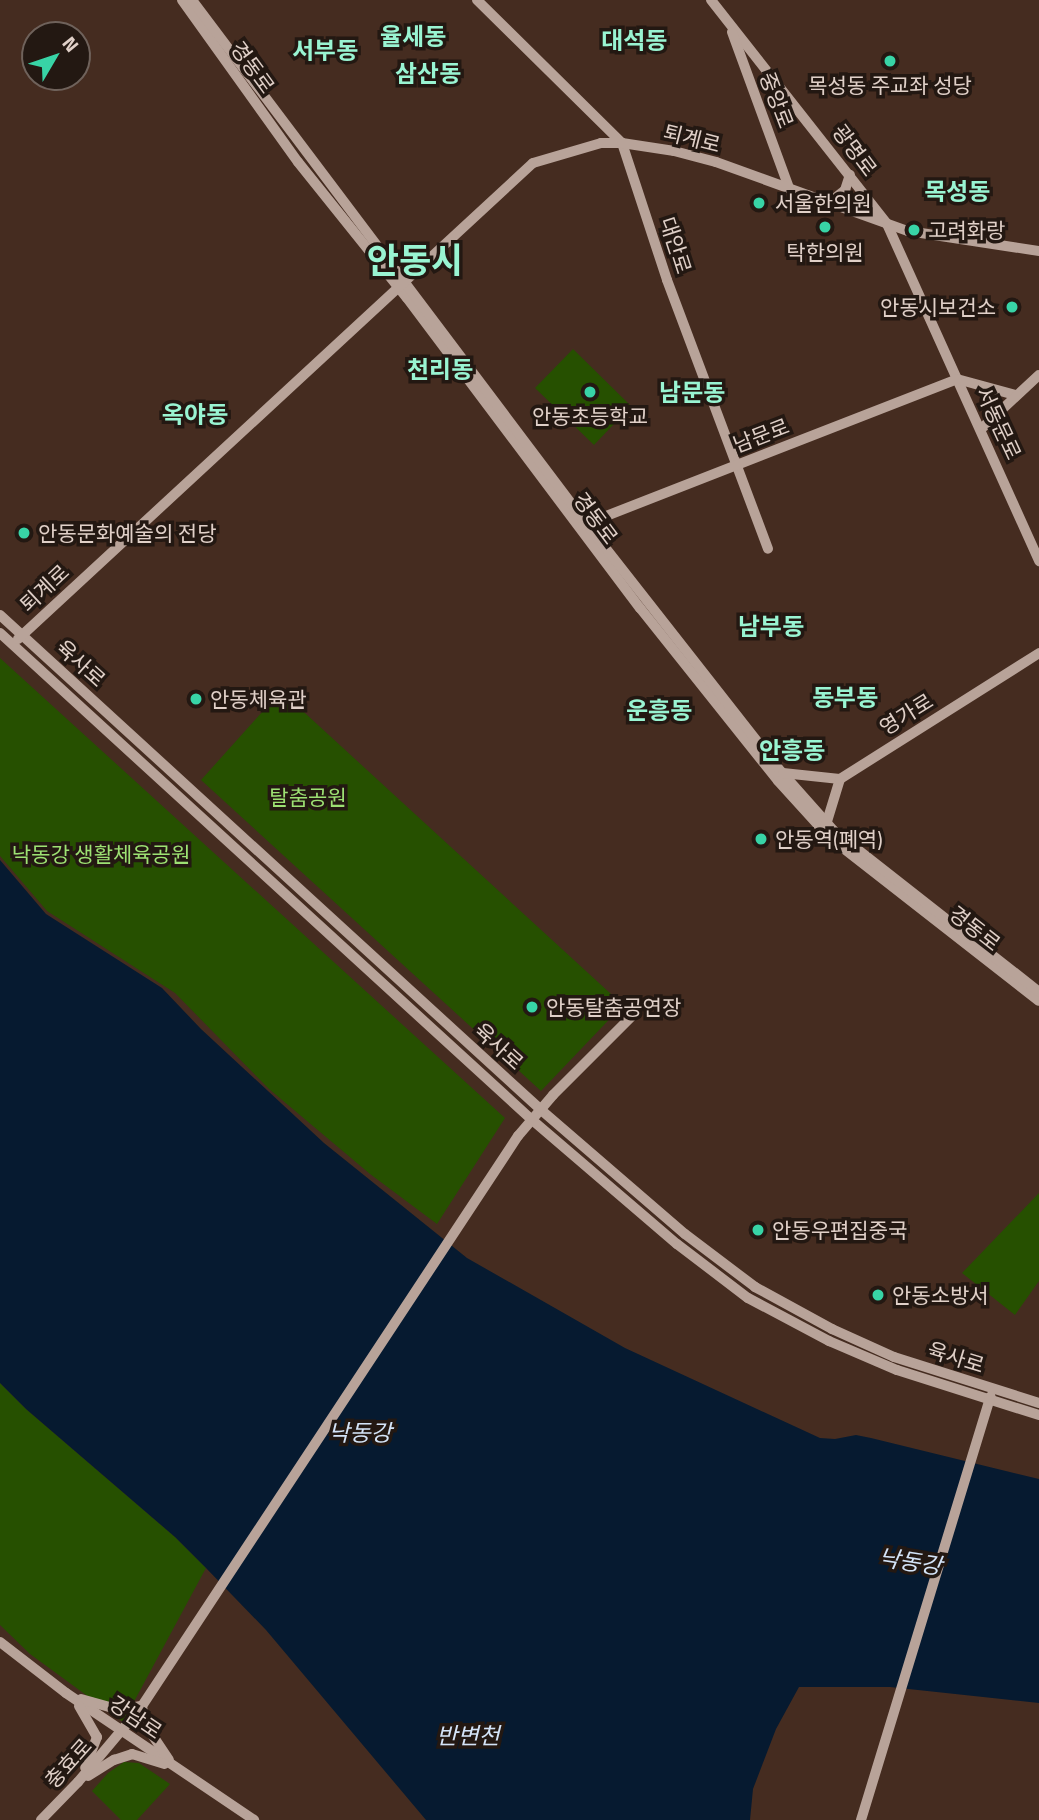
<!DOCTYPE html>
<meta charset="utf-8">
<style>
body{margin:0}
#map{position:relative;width:1039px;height:1820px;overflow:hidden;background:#452c20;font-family:"Titillium Web","Noto Sans KR",sans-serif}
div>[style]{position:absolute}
.green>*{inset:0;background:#265000}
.water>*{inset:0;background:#061a30}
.secondary>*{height:10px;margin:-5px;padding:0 5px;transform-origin:5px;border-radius:5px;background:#b8a399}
.dots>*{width:19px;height:19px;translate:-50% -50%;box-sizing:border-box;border:4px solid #231812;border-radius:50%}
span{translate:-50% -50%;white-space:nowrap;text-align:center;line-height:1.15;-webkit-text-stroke:7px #231812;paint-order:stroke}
.street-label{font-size:21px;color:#e0d0c8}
.poi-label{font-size:21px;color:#e0d0c8}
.left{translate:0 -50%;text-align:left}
.right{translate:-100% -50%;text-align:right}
.park-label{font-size:21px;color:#9de173}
.water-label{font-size:23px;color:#d4e4f8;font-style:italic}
.quarter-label{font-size:24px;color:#99f4d2;font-weight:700}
.town-label{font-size:35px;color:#99f4d2;font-weight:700}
.north{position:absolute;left:21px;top:21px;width:70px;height:70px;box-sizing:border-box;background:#231812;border:2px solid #6f625b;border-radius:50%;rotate:51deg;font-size:19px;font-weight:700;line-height:28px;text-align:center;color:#e0d0c8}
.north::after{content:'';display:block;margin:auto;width:24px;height:32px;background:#38d4a6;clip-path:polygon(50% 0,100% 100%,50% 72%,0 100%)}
</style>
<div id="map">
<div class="green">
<i style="clip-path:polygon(573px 349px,631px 406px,594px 445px,535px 388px)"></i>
<i style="clip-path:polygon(0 658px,505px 1118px,437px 1224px,370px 1174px,269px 1089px,175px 993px,47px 911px,0 856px)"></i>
<i style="clip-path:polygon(281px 691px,623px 1005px,541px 1091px,201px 780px)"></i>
<i style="clip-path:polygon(1039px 1193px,1039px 1281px,1015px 1315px,962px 1273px)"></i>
<i style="clip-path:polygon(0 1383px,26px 1409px,175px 1537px,206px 1568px,123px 1722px,30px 1654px,0 1625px)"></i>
<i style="clip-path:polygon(124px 1762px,139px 1763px,170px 1784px,137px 1820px,121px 1820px,92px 1791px,108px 1773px)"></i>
</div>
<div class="water">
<i style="clip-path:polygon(0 860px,46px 914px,162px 988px,201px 1029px,324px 1143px,467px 1258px,625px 1348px,820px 1438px,835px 1439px,856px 1435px,871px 1438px,1039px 1479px,1039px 1703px,890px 1687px,799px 1687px,776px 1729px,753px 1789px,750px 1820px,426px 1820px,266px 1630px,206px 1568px,175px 1537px,26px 1409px,0 1383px)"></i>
</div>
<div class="secondary">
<i style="left:182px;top:0;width:199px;rotate:54.4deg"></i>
<i style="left:298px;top:162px;width:174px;rotate:51.3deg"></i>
<i style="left:407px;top:298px;width:388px;rotate:53.1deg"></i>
<i style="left:640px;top:608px;width:221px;rotate:51.4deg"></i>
<i style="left:778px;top:781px;width:76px;rotate:47.7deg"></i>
<i style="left:829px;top:837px;width:266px;rotate:38deg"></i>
<i style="left:192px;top:0;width:655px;rotate:53.01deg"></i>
<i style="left:586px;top:523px;width:311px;rotate:51.9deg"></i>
<i style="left:778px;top:768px;width:84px;rotate:48.4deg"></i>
<i style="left:834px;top:831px;width:261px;rotate:38.1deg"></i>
<i style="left:477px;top:0;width:204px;rotate:44.6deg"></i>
<i style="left:622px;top:143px;width:144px;rotate:71.8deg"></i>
<i style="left:667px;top:280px;width:287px;rotate:69.4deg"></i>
<i style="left:711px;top:0;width:285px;rotate:51.8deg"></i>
<i style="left:887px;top:224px;width:370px;rotate:65.7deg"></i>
<i style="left:732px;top:32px;width:166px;rotate:69.9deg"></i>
<i style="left:829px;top:203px;width:21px;rotate:-39deg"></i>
<i style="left:845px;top:190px;width:16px;rotate:-72deg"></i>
<i style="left:957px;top:379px;width:60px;rotate:15.4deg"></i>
<i style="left:981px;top:429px;width:79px;rotate:-43deg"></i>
<i style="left:583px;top:525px;width:401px;rotate:-21.3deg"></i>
<i style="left:0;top:615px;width:732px;rotate:42.45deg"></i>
<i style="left:540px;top:1109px;width:191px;rotate:40.8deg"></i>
<i style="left:685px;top:1234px;width:88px;rotate:37.1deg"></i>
<i style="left:755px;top:1287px;width:88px;rotate:28.6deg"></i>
<i style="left:832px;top:1329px;width:68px;rotate:24.3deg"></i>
<i style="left:894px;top:1357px;width:152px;rotate:17.6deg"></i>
<i style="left:0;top:633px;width:720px;rotate:42.47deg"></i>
<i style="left:531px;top:1119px;width:192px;rotate:40.6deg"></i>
<i style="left:677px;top:1244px;width:89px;rotate:37.3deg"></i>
<i style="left:748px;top:1298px;width:92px;rotate:28deg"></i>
<i style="left:829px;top:1341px;width:74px;rotate:23.1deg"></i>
<i style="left:897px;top:1370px;width:149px;rotate:17.6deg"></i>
<i style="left:18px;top:639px;width:701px;rotate:-42.75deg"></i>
<i style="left:533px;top:163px;width:71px;rotate:-16.4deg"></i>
<i style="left:601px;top:143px;width:21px"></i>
<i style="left:622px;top:143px;width:53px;rotate:8.7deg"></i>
<i style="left:674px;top:151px;width:43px;rotate:14.7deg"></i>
<i style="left:716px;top:162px;width:204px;rotate:19.8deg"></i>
<i style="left:908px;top:231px;width:133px;rotate:8.7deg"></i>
<i style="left:783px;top:773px;width:57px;rotate:6deg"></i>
<i style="left:825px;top:828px;width:51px;rotate:-73deg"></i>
<i style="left:840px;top:779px;width:236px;rotate:-32.3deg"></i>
<i style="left:0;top:1642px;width:83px;rotate:37.7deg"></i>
<i style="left:66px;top:1693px;width:227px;rotate:34deg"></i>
<i style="left:81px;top:1699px;width:41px;rotate:15.8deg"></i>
<i style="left:120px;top:1710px;width:21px;rotate:-11deg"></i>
<i style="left:79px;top:1706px;width:36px;rotate:60deg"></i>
<i style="left:97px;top:1737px;width:33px;rotate:111deg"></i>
<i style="left:142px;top:1706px;width:18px;rotate:81deg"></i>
<i style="left:145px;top:1724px;width:43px;rotate:56.3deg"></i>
<i style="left:88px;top:1776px;width:31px;rotate:-32deg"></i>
<i style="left:114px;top:1760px;width:19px;rotate:-18deg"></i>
<i style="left:132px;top:1754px;width:34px;rotate:17deg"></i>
<i style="left:41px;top:1820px;width:53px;rotate:-45.8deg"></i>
<i style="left:78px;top:1782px;width:99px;rotate:-49.9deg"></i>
<i style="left:142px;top:1706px;width:683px;rotate:-56.59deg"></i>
<i style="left:518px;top:1136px;width:54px;rotate:-49.5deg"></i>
<i style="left:553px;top:1095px;width:116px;rotate:-45deg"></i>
<i style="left:861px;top:1820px;width:443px;rotate:-73deg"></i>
</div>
<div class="dots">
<i style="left:890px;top:61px;background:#38d4a6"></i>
<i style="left:759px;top:203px;background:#38d4a6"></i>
<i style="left:825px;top:227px;background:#38d4a6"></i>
<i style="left:914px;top:230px;background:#38d4a6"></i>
<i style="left:1012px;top:307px;background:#38d4a6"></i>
<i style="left:590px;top:392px;background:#38d4a6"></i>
<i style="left:24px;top:533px;background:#38d4a6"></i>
<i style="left:196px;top:699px;background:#38d4a6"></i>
<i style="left:761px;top:839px;background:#38d4a6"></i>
<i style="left:532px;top:1007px;background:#38d4a6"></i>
<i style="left:758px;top:1230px;background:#38d4a6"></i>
<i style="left:878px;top:1295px;background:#38d4a6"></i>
</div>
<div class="street-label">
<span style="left:253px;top:67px;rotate:54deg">경동로</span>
<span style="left:777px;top:100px;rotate:69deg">중앙로</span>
<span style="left:692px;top:138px;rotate:14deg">퇴계로</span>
<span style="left:855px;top:150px;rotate:53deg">광명로</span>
<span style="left:676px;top:245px;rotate:72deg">대안로</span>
<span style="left:999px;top:423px;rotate:65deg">서동문로</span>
<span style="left:761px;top:435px;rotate:-21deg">남문로</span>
<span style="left:596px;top:518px;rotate:53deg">경동로</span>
<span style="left:44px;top:588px;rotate:-43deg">퇴계로</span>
<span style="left:81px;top:663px;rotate:42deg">육사로</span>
<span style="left:906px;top:714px;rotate:-32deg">영가로</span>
<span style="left:975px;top:928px;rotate:38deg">경동로</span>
<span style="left:499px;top:1046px;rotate:42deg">육사로</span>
<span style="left:956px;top:1357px;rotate:17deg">육사로</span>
<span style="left:136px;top:1717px;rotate:34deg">강남로</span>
<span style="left:68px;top:1763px;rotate:-48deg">충효로</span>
</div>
<div class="poi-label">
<span style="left:890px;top:85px">목성동 주교좌 성당</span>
<span class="left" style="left:775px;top:203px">서울한의원</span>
<span class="left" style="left:928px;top:230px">고려화랑</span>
<span style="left:825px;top:252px">탁한의원</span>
<span class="right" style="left:996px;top:307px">안동시보건소</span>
<span style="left:590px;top:416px">안동초등학교</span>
<span class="left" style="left:38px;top:533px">안동문화예술의 전당</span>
<span class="left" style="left:210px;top:699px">안동체육관</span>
<span class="left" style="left:775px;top:839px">안동역(폐역)</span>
<span class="left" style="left:546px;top:1007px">안동탈춤공연장</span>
<span class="left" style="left:772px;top:1230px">안동우편집중국</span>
<span class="left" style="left:892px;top:1295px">안동소방서</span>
</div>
<div class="park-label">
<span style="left:308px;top:797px">탈춤공원</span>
<span style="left:101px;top:854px">낙동강 생활체육공원</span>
</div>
<div class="water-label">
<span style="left:360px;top:1433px">낙동강</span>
<span style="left:910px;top:1562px;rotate:9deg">낙동강</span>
<span style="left:468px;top:1736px">반변천</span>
</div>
<div class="quarter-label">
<span style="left:413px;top:37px">율세동</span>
<span style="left:634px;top:41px">대석동</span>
<span style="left:325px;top:51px">서부동</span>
<span style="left:428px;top:74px">삼산동</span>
<span style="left:957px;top:192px">목성동</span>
<span style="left:440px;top:370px">천리동</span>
<span style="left:692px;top:393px">남문동</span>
<span style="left:195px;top:415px">옥야동</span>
<span style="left:771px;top:627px">남부동</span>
<span style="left:845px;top:698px">동부동</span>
<span style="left:659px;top:711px">운흥동</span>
<span style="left:792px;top:751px">안흥동</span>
</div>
<div class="town-label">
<span style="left:415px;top:260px">안동시</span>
</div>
<div class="north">N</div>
</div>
